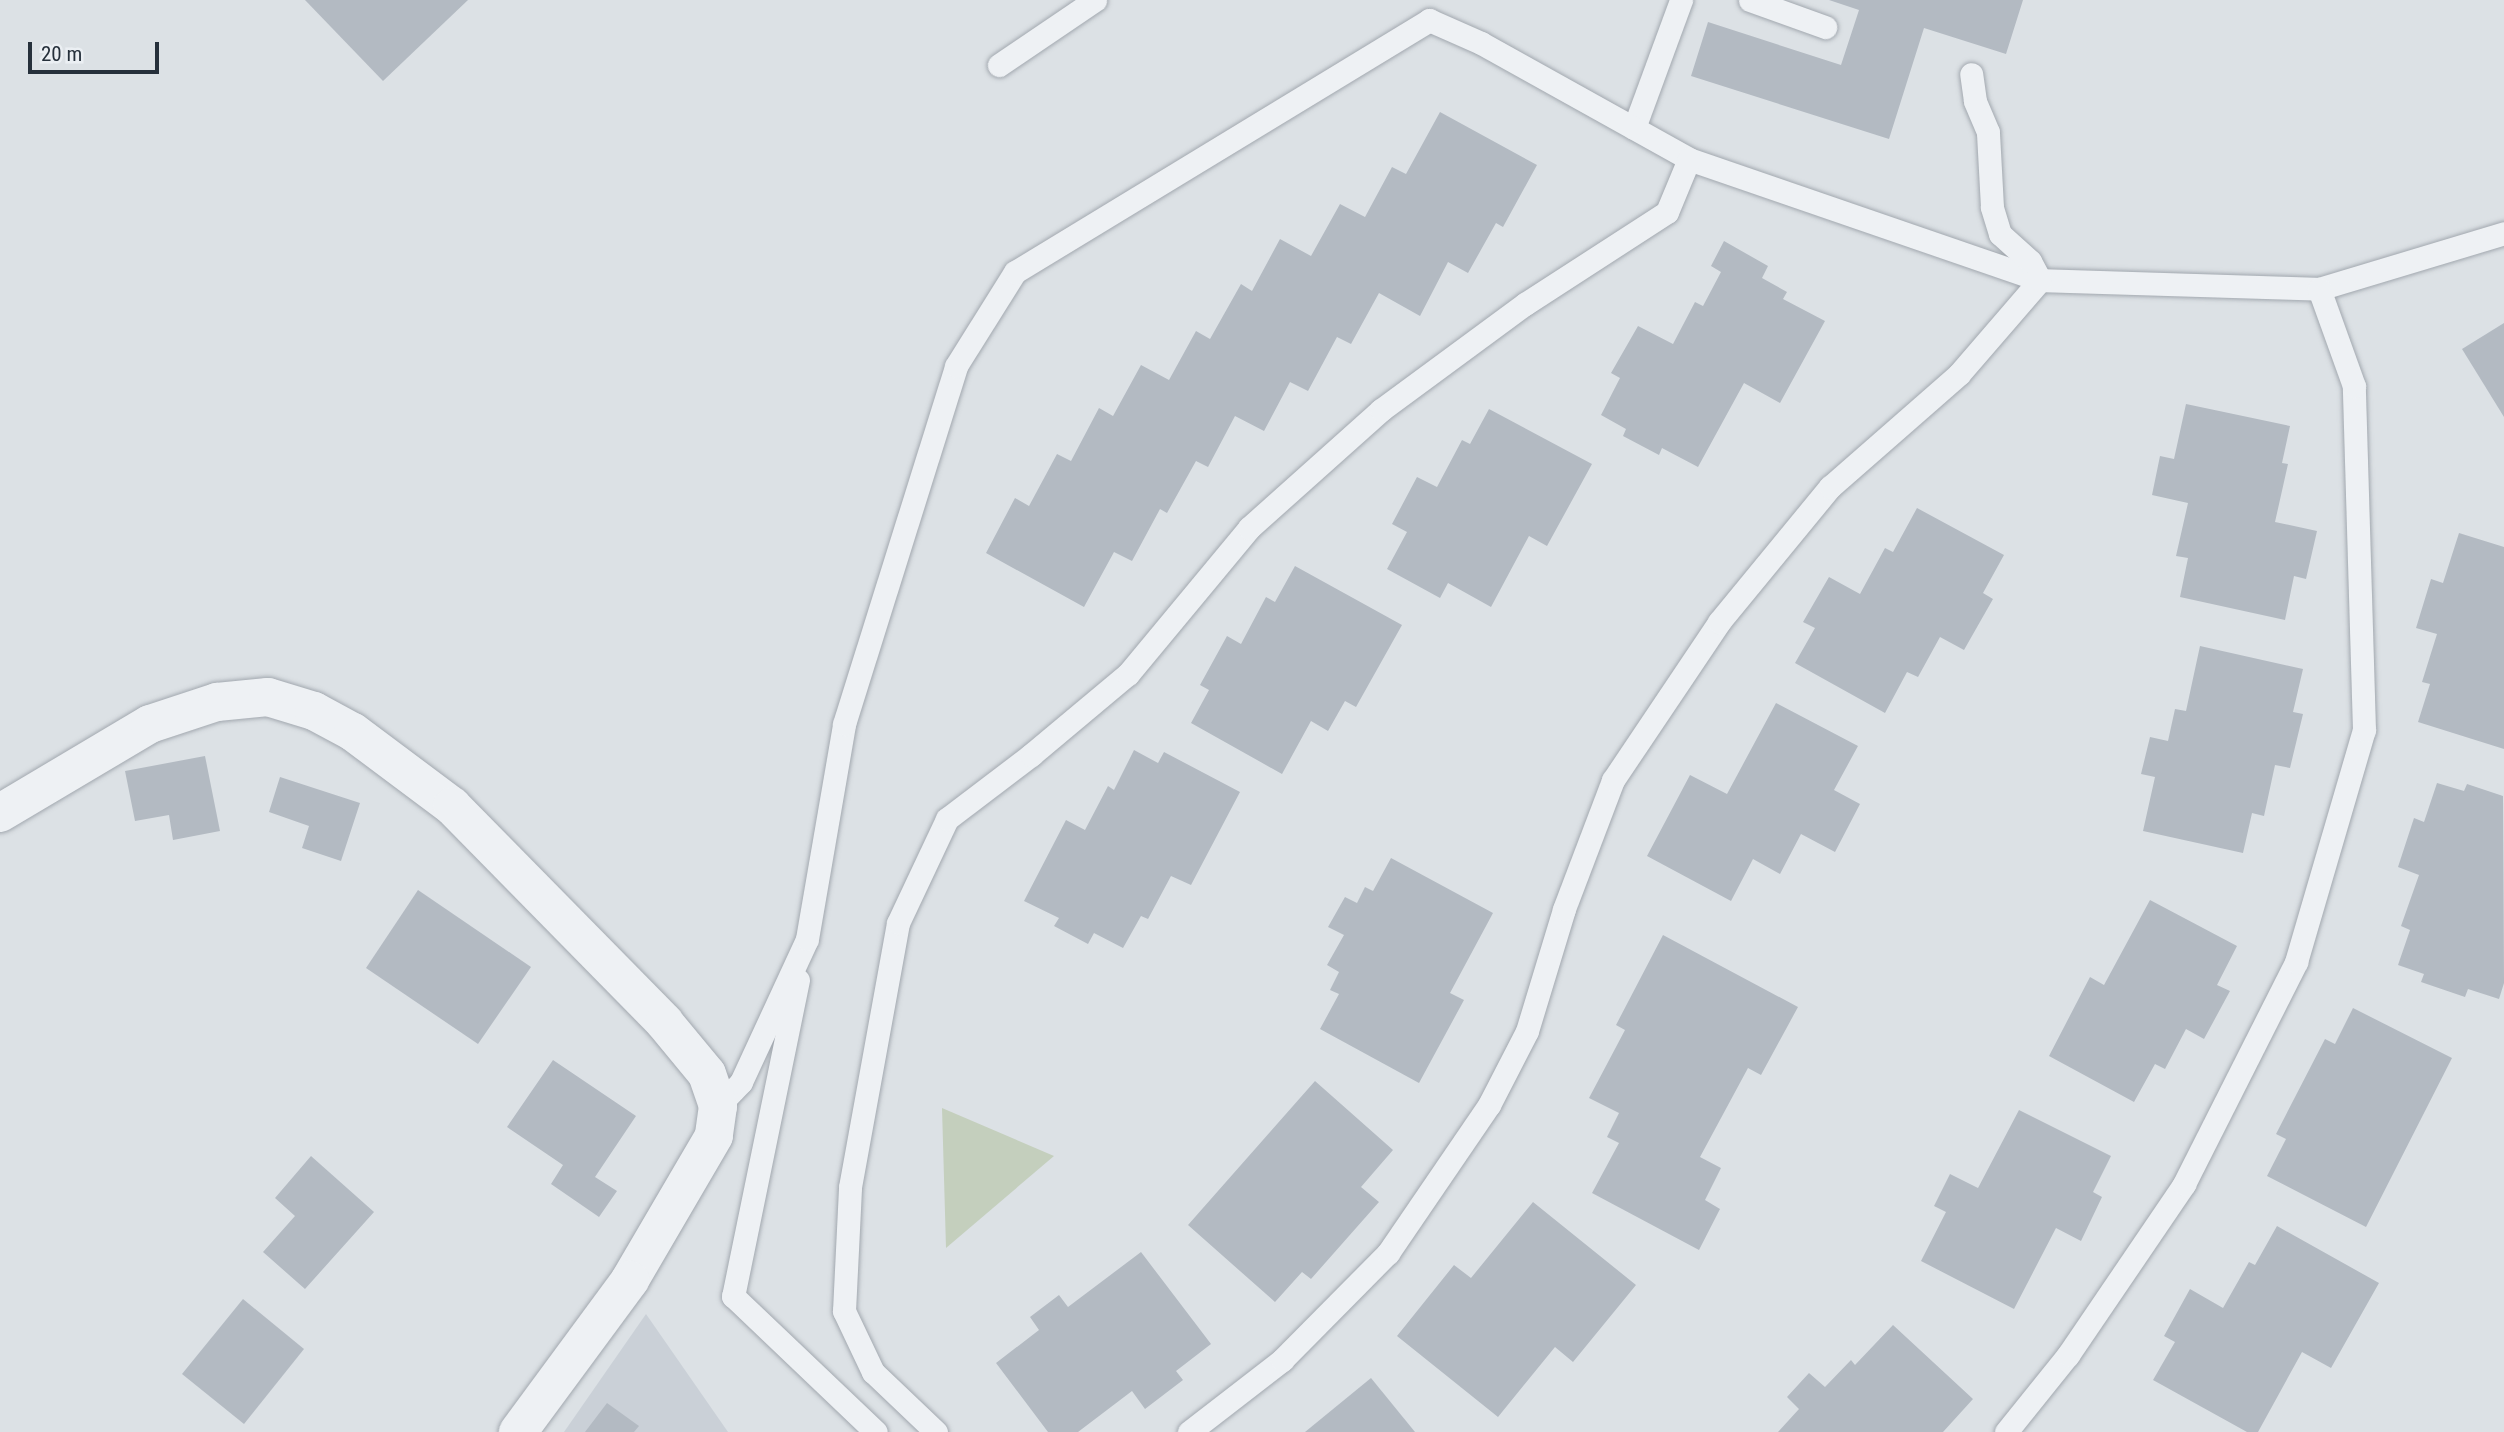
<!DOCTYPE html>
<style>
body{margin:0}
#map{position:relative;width:2504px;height:1432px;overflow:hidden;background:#dce1e5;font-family:"Roboto Condensed",sans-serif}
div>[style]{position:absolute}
.built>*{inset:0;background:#cad0d7}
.green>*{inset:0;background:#c4cfbd}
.building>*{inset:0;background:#b3bac2}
.roads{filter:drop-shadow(0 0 2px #a2a8af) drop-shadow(0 0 2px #a2a8af)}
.lane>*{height:23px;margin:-11.5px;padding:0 11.5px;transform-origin:11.5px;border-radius:11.5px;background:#eef1f4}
.street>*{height:38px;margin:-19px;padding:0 19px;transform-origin:19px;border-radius:19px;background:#eef1f4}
span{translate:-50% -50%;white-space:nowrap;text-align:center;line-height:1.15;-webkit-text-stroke:5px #ebeff3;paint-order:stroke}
.scale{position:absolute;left:28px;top:42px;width:131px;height:32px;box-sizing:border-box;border:4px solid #26303b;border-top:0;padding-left:9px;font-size:21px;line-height:24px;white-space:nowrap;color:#26303b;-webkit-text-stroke:5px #ebeff3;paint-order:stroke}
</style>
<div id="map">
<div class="built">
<div style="clip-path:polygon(646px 1314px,728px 1432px,564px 1432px)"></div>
</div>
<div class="green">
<div style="clip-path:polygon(942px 1108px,1054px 1156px,946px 1248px)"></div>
</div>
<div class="building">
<div style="clip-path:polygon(305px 0,468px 0,383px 81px)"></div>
<div style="clip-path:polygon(1829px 0,2023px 0,2006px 54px,1924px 28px,1889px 139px,1691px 76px,1708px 22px,1841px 65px,1859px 10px)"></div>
<div style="clip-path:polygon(1440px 112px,1537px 165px,1503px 227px,1496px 223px,1468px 273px,1448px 262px,1420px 316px,1379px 293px,1351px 344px,1337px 337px,1308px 391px,1290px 382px,1264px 431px,1235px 416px,1208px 467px,1196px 461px,1167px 513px,1160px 509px,1132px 561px,1114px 552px,1084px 607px,986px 553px,1015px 498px,1029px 506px,1057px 454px,1071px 461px,1099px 408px,1113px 416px,1141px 365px,1169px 380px,1196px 331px,1210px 339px,1241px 284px,1252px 291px,1280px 239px,1311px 256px,1340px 204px,1365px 217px,1392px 167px,1406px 174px)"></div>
<div style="clip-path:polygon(1724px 241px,1768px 266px,1762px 278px,1787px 292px,1783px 299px,1825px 321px,1780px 403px,1744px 383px,1698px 467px,1662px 448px,1659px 455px,1623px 436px,1626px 429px,1601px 415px,1620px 378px,1611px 373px,1638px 326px,1673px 344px,1695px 302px,1703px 306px,1721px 272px,1711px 266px)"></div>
<div style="clip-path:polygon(2504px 323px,2504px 417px,2462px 349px)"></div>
<div style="clip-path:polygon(2186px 404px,2290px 426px,2282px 463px,2288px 464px,2275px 522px,2317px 531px,2306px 579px,2294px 576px,2285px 620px,2180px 597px,2188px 558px,2176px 556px,2188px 503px,2152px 495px,2160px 456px,2174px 459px)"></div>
<div style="clip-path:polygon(1489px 409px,1592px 464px,1547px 546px,1529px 536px,1491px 607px,1448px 583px,1440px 598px,1387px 569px,1407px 532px,1392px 524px,1417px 477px,1437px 487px,1462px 440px,1470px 444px)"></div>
<div style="clip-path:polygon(1917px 508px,2004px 555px,1983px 593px,1993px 599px,1964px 650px,1940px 637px,1918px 677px,1907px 672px,1885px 713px,1795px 663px,1815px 628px,1803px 622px,1829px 577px,1860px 594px,1885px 548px,1893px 552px)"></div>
<div style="clip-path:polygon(2459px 533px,2504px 547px,2504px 749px,2418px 722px,2430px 684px,2422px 682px,2437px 634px,2416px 628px,2431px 579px,2443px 583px)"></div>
<div style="clip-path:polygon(1295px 566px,1402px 625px,1356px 707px,1345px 701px,1328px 731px,1311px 721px,1282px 774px,1191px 723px,1209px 690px,1200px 685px,1227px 636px,1241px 644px,1266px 597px,1275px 602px)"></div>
<div style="clip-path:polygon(2200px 646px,2303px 669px,2293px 712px,2303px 714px,2290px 768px,2275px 765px,2264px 816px,2252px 813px,2243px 853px,2143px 831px,2155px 777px,2141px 774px,2150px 737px,2168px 741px,2175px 709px,2186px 711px)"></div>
<div style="clip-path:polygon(1776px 703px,1858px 746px,1834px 790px,1860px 804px,1835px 852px,1801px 834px,1780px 874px,1753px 859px,1731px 901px,1647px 856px,1690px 775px,1727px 794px)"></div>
<div style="clip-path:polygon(1134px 750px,1158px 763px,1164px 752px,1240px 792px,1191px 885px,1171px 876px,1148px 919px,1141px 916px,1123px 948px,1094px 933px,1088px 944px,1054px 926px,1059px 918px,1024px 901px,1066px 820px,1085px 830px,1108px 786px,1114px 790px)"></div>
<div style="clip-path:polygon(205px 756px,220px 831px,173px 840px,169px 815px,135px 821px,125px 771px)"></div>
<div style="clip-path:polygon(280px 777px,360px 803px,341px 861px,302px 848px,309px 826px,269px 812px)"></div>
<div style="clip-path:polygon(2437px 783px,2464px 791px,2467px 784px,2503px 796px,2504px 983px,2499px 999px,2468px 989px,2465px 997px,2421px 982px,2424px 974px,2398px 965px,2410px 930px,2401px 926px,2419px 875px,2398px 867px,2414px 818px,2424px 822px)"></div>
<div style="clip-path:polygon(1391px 858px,1493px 913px,1450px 993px,1464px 1000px,1419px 1083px,1320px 1029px,1339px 994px,1330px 990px,1339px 972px,1327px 965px,1344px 935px,1328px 927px,1345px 897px,1357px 903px,1365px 887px,1373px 891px)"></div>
<div style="clip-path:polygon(418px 890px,531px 967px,478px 1044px,366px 968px)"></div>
<div style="clip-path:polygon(2150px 900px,2237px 946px,2217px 985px,2230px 991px,2204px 1039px,2186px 1029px,2165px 1069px,2155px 1064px,2134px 1102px,2049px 1056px,2090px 977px,2104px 985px)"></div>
<div style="clip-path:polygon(1663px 935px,1798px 1007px,1761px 1075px,1748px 1068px,1700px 1157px,1721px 1168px,1705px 1200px,1720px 1209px,1699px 1250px,1592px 1193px,1619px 1143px,1607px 1137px,1619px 1113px,1589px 1098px,1625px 1030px,1616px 1025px)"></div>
<div style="clip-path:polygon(2353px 1008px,2452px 1058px,2366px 1227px,2267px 1176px,2286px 1139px,2276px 1134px,2325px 1039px,2335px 1044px)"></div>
<div style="clip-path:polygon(553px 1060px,636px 1116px,595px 1177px,617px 1191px,599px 1217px,551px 1184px,563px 1165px,507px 1127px)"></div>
<div style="clip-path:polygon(1315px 1081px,1393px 1150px,1361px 1187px,1379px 1202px,1311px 1279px,1302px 1272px,1275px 1302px,1188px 1225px)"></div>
<div style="clip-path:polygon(2019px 1110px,2111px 1156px,2093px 1192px,2102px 1197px,2081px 1241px,2056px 1228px,2014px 1309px,1921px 1261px,1946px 1212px,1934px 1206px,1950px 1174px,1978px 1188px)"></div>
<div style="clip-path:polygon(311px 1156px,374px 1212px,305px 1289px,263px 1252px,295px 1216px,275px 1198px)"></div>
<div style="clip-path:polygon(1533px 1202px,1636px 1285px,1573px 1362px,1555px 1347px,1498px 1417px,1397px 1336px,1454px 1265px,1471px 1278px)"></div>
<div style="clip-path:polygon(2277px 1226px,2379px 1283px,2331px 1368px,2302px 1352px,2258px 1432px,2247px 1432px,2153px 1380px,2175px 1342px,2164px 1336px,2190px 1289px,2223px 1308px,2249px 1262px,2255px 1265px)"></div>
<div style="clip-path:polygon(1141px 1252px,1211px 1344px,1176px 1371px,1183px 1380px,1145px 1409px,1132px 1391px,1078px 1432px,1048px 1432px,996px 1363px,1039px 1330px,1030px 1317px,1059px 1295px,1068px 1307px)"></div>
<div style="clip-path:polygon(243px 1299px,304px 1349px,244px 1424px,182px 1374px)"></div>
<div style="clip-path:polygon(1893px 1325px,1973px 1399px,1943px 1432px,1778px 1432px,1799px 1409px,1787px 1397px,1809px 1373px,1825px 1387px,1851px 1360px,1855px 1365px)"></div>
<div style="clip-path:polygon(1371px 1378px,1415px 1432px,1305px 1432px)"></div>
<div style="clip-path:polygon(607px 1403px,639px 1426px,634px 1432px,585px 1432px)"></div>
</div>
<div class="roads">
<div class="lane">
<div style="left:1750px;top:0;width:80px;rotate:19.8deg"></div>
<div style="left:999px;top:65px;width:116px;rotate:-34.1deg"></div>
<div style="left:1634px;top:128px;width:136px;rotate:-69.8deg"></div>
<div style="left:798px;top:980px;width:323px;rotate:101.6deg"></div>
<div style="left:733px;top:1296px;width:197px;rotate:43.6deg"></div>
<div style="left:718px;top:1106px;width:33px;rotate:-46deg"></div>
<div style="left:741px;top:1082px;width:157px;rotate:-65.2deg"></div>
<div style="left:807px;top:939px;width:218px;rotate:-80.2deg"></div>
<div style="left:844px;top:724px;width:375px;rotate:-72.6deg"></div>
<div style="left:956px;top:366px;width:111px;rotate:-57.9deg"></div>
<div style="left:1015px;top:272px;width:485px;rotate:-31.3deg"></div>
<div style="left:1429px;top:20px;width:57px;rotate:23.9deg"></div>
<div style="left:1481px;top:43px;width:238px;rotate:29.1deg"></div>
<div style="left:1689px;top:159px;width:371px;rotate:19deg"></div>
<div style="left:2040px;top:280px;width:279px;rotate:1.8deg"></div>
<div style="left:2319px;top:289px;width:193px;rotate:-16.8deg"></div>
<div style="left:936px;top:1432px;width:87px;rotate:-136.4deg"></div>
<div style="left:873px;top:1372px;width:68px;rotate:-115.4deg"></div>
<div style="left:844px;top:1311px;width:124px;rotate:-87.2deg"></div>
<div style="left:850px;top:1187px;width:268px;rotate:-79.7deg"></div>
<div style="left:898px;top:923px;width:115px;rotate:-64.8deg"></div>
<div style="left:947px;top:819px;width:106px;rotate:-37.3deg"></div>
<div style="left:1031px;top:755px;width:126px;rotate:-39.9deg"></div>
<div style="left:1128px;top:674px;width:190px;rotate:-50.3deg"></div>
<div style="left:1249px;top:528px;width:177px;rotate:-41.8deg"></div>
<div style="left:1381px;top:410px;width:179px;rotate:-36.4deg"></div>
<div style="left:1525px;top:304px;width:169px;rotate:-32.9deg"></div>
<div style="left:1667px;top:212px;width:57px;rotate:-67.5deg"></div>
<div style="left:1189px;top:1432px;width:118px;rotate:-37.7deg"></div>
<div style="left:1282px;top:1360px;width:151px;rotate:-45.3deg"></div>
<div style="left:1388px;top:1253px;width:179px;rotate:-55.7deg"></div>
<div style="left:1489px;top:1105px;width:83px;rotate:-62.8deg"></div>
<div style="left:1527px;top:1031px;width:127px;rotate:-73.1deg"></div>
<div style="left:1564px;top:909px;width:138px;rotate:-69.2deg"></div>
<div style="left:1613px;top:780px;width:190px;rotate:-56.1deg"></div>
<div style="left:1719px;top:622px;width:175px;rotate:-50.6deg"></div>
<div style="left:1830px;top:487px;width:171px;rotate:-41.2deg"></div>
<div style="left:1959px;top:374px;width:124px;rotate:-49.2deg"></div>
<div style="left:2040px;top:280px;width:21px;rotate:-118deg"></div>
<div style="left:2030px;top:261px;width:40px;rotate:-138deg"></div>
<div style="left:2000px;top:234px;width:28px;rotate:-107deg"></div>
<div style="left:1992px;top:207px;width:75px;rotate:-93.1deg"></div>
<div style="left:1988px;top:132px;width:34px;rotate:-113deg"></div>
<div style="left:1975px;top:101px;width:27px;rotate:-98deg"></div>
<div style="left:2006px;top:1432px;width:99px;rotate:-51.2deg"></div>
<div style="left:2068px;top:1355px;width:207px;rotate:-55.8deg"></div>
<div style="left:2184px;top:1184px;width:249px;rotate:-63.2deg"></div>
<div style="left:2296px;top:962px;width:242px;rotate:-73.7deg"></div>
<div style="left:2364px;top:730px;width:344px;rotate:-91.7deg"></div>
<div style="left:2354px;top:386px;width:103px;rotate:-109.8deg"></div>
</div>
<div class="street">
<div style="left:0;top:813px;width:174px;rotate:-30.7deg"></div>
<div style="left:150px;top:724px;width:71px;rotate:-18.2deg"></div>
<div style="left:217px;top:702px;width:51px;rotate:-5.6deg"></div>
<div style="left:268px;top:697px;width:48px;rotate:16.9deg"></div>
<div style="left:314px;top:711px;width:44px;rotate:28.3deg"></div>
<div style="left:353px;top:732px;width:124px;rotate:36.8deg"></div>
<div style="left:452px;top:806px;width:303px;rotate:45.5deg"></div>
<div style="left:664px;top:1022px;width:67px;rotate:50.4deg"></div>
<div style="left:707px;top:1074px;width:34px;rotate:71deg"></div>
<div style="left:718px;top:1106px;width:30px;rotate:98deg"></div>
<div style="left:714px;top:1136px;width:167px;rotate:120.3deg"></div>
<div style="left:630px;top:1280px;width:189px;rotate:126.4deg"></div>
</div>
</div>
<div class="scale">20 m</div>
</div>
